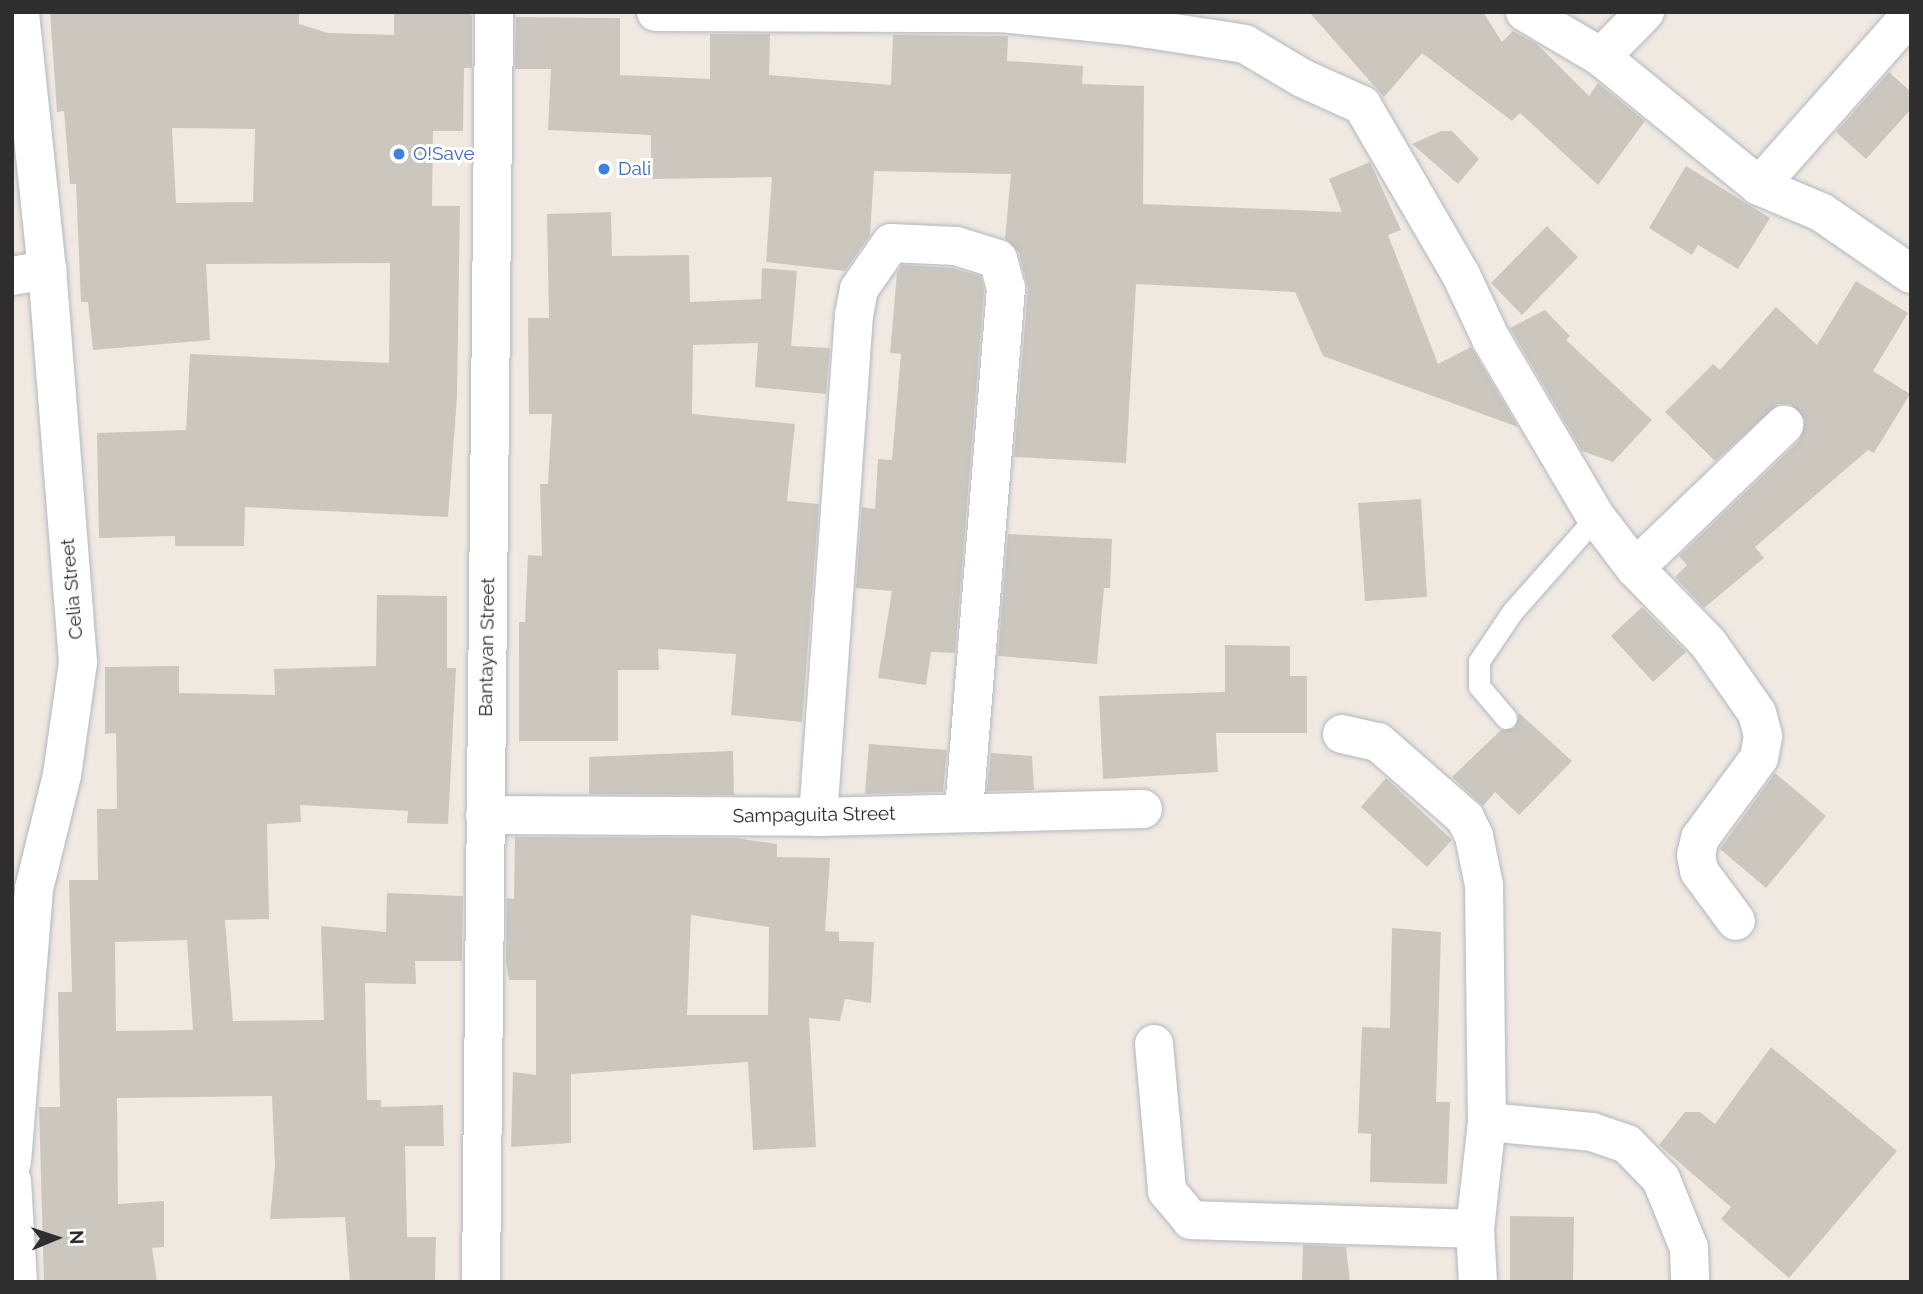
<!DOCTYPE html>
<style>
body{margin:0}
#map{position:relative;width:1923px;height:1294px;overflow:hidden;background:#efe9e1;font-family:Raleway,sans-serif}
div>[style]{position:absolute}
.building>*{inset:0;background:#cbc7bf}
.roads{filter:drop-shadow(0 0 2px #b4b7c1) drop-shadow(0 0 2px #b4b7c1)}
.lane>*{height:21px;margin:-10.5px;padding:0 10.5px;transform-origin:10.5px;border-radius:10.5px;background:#fff}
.street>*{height:38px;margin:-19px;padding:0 19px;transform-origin:19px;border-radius:19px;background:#fff}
.secondary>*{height:38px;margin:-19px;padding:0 19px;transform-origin:19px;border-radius:19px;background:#fff}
.dots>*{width:19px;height:19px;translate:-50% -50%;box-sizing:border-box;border:4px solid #fff;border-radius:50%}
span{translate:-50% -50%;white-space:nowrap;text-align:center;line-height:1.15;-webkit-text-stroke:6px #fff;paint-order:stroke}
.shop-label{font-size:19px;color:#366cbe}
.left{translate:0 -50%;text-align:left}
.street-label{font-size:19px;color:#2e2e2e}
.frame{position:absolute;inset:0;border:14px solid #2e2e2e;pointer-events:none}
.north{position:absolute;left:21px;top:1203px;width:70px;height:70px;-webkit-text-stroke:5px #fff;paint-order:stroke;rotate:88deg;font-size:19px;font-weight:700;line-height:28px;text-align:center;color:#2e2e2e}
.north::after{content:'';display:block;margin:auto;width:24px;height:32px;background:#2e2e2e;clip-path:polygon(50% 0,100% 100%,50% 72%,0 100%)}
</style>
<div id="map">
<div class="building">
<div style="clip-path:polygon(evenodd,50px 12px,299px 12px,299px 24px,328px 33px,394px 35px,394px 12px,466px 12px,472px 16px,472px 68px,464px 68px,463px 131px,433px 131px,432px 206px,460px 206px,457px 397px,448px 517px,245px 507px,244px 546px,175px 546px,175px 536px,99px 538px,97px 433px,186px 430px,190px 354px,389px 363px,390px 263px,206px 264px,210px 340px,93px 350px,88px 302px,81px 302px,76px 184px,70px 184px,64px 111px,57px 112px,50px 12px,172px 128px,255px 129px,253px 202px,176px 203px,172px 128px)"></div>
<div style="clip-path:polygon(1309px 12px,1483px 12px,1502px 42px,1513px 31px,1537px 44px,1589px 96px,1598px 83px,1645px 121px,1598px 185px,1520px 113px,1512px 121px,1422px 53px,1384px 97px)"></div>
<div style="clip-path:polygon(516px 17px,620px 18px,620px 75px,710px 79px,710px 34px,770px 34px,769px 75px,891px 85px,893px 35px,1008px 36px,1007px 61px,1083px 66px,1082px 84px,1144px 86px,1143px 204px,1342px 212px,1329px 179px,1370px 162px,1401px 230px,1388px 235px,1438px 364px,1471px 347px,1518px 427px,1323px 356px,1295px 292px,1136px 284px,1126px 463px,1014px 457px,1028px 289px,1019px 253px,1005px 238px,1011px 174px,874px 171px,870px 235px,845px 271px,766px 262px,772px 177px,651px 179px,651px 135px,548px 130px,551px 69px,515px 69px)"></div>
<div style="clip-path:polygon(1889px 72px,1911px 92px,1911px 109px,1866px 159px,1836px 132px)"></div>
<div style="clip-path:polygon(1441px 131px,1452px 131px,1479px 159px,1458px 184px,1412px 144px)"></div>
<div style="clip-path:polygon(1686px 166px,1770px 218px,1738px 269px,1698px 245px,1692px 255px,1649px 228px)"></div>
<div style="clip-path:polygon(611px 212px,612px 256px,689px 255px,690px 302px,761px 299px,762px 268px,797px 271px,791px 346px,830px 348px,826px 394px,755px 387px,758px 343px,693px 345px,692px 414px,795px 424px,787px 501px,819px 504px,802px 722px,731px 715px,736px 654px,658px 649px,659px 670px,618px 670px,618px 741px,519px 741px,519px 622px,525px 622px,528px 555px,542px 556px,540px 484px,548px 484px,552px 414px,529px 414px,528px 318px,549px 318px,547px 214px)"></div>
<div style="clip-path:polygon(1547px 226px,1578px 257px,1522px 315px,1491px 283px)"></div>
<div style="clip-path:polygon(902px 265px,952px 268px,980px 276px,984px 290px,955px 653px,931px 652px,926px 685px,878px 678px,892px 591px,856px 588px,862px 507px,875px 509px,878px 459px,892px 460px,901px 354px,890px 353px,897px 273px)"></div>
<div style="clip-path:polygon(1856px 281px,1908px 313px,1873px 371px,1910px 394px,1874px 453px,1868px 450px,1755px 547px,1764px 558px,1704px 608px,1675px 577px,1687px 565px,1679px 556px,1799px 441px,1805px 420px,1791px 404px,1778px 404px,1715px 461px,1665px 412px,1713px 364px,1720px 370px,1776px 307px,1817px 345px)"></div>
<div style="clip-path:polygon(1545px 310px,1570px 336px,1566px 340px,1652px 420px,1613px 462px,1582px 451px,1510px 328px)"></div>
<div style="clip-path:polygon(1421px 499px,1427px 597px,1365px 601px,1358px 503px)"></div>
<div style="clip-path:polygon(1008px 534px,1112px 539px,1110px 588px,1104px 588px,1097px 664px,998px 656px)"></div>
<div style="clip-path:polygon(evenodd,377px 595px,447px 596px,447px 668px,456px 668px,448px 824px,407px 823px,408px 811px,300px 805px,301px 822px,267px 824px,269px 919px,225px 920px,233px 1021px,324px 1020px,321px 926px,386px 932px,387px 893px,463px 896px,462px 961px,415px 961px,416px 984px,365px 983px,367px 1100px,381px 1100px,381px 1107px,443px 1105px,444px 1146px,405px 1146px,407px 1237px,436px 1237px,435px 1282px,350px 1282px,345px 1217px,270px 1219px,275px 1165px,272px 1096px,117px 1098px,118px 1204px,164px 1201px,164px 1247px,152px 1248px,157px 1282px,44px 1282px,39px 1107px,60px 1107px,58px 992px,72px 992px,69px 880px,98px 880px,97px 809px,117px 809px,116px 733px,105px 734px,105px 667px,179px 666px,179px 693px,275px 695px,274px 669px,376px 666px,377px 595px,187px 940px,193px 1030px,116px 1031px,115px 942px,187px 940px)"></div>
<div style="clip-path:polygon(1642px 607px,1686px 652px,1653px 682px,1611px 636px)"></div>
<div style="clip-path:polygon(1225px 645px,1290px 646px,1290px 676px,1307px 676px,1307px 733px,1216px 733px,1218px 772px,1103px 779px,1099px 696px,1225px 692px)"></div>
<div style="clip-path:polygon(1519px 713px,1572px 761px,1519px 815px,1495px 792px,1483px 806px,1452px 777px,1501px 730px,1515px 728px)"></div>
<div style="clip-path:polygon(869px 744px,947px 750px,943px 792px,865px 794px)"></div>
<div style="clip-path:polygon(733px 751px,734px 795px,589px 794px,589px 757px)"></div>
<div style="clip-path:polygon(991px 753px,1032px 756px,1034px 790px,987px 791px)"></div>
<div style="clip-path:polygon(1775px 773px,1826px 816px,1766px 888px,1720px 849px)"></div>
<div style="clip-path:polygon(1386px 778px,1452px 840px,1427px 867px,1361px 807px)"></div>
<div style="clip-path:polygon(evenodd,515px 837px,735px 838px,777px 844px,777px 857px,830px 858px,825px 931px,839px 932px,839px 941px,874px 942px,871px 1003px,845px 999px,840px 1021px,809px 1018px,816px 1147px,753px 1150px,748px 1062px,571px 1074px,571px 1143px,511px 1147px,513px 1072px,536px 1075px,536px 980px,509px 980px,506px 962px,507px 898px,514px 899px,515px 837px,691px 915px,769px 927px,768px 1015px,687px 1015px,691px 915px)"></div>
<div style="clip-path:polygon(1392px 928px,1441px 932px,1436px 1102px,1450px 1102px,1447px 1184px,1370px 1182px,1371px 1134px,1358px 1133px,1362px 1027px,1390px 1028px)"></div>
<div style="clip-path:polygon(1771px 1047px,1897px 1151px,1789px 1278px,1721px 1219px,1731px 1207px,1659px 1145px,1685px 1112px,1700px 1112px,1715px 1124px)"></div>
<div style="clip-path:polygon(1510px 1216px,1574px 1217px,1573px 1282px,1510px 1282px)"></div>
<div style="clip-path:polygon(1303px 1245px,1346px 1247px,1350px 1282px,1302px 1282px)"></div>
</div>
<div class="roads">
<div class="lane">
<div style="left:1506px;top:718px;width:42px;rotate:-130.2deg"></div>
<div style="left:1479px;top:686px;width:25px;rotate:-90deg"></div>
<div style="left:1479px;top:661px;width:59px;rotate:-56deg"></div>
<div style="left:1512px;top:612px;width:127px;rotate:-48.5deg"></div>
</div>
<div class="street">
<div style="left:656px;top:12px;width:345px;rotate:0.2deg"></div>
<div style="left:1001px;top:13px;width:129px;rotate:5.8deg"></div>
<div style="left:1129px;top:26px;width:117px;rotate:8.8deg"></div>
<div style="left:1245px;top:44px;width:66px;rotate:30.8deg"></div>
<div style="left:1302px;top:78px;width:66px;rotate:24.2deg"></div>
<div style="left:1362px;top:105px;width:197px;rotate:59.8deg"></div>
<div style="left:1461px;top:275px;width:71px;rotate:64.9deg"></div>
<div style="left:1491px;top:339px;width:207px;rotate:59.5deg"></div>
<div style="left:1596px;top:517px;width:64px;rotate:52.6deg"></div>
<div style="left:1635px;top:568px;width:105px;rotate:45.8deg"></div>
<div style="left:1708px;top:643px;width:85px;rotate:55deg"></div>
<div style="left:1757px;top:713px;width:24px;rotate:75deg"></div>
<div style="left:1763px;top:736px;width:22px;rotate:100deg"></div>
<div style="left:1759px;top:758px;width:99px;rotate:126.4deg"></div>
<div style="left:1700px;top:838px;width:17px;rotate:103deg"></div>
<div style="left:1696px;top:855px;width:16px;rotate:79deg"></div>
<div style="left:1699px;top:871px;width:62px;rotate:53.5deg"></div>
<div style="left:1525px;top:12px;width:88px;rotate:30.6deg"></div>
<div style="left:1601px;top:57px;width:204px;rotate:39.2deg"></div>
<div style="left:1759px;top:186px;width:67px;rotate:22.8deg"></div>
<div style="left:1821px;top:212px;width:109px;rotate:34.6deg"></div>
<div style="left:1601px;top:57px;width:63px;rotate:-45.6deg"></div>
<div style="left:1759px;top:186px;width:230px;rotate:-48.5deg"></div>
<div style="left:12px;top:276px;width:36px;rotate:-10deg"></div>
<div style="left:1635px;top:568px;width:207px;rotate:-43.8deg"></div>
<div style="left:1342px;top:734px;width:37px;rotate:13deg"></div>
<div style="left:1378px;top:742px;width:116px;rotate:41.1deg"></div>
<div style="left:1465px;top:818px;width:20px;rotate:63deg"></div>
<div style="left:1474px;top:836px;width:50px;rotate:78.5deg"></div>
<div style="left:1484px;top:885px;width:237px;rotate:89.3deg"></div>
<div style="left:1487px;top:1122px;width:108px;rotate:96.4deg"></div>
<div style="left:1475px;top:1229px;width:53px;rotate:86.8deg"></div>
<div style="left:485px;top:815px;width:333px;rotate:0.3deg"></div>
<div style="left:818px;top:817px;width:325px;rotate:-1.4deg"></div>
<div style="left:818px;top:817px;width:503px;rotate:-85.9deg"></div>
<div style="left:854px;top:315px;width:26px;rotate:-79deg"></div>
<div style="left:859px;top:289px;width:56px;rotate:-55.2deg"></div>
<div style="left:891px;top:243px;width:65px;rotate:2.6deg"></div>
<div style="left:956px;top:246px;width:44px;rotate:17.2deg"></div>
<div style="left:998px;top:259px;width:30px;rotate:75deg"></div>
<div style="left:1006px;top:288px;width:524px;rotate:94.6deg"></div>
<div style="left:1154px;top:1044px;width:148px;rotate:84.9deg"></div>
<div style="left:1167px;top:1191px;width:38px;rotate:50deg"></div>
<div style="left:1191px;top:1220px;width:284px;rotate:1.8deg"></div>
<div style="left:1487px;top:1122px;width:105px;rotate:5.4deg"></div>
<div style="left:1592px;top:1132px;width:37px;rotate:19deg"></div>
<div style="left:1627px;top:1144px;width:49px;rotate:45.8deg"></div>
<div style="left:1661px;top:1179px;width:74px;rotate:67.9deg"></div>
<div style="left:1689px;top:1248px;width:34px;rotate:88deg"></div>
<div style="left:12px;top:1162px;width:274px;rotate:-85.4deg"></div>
<div style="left:34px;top:889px;width:117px;rotate:-76.2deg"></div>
<div style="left:62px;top:775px;width:114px;rotate:-81.9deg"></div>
<div style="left:78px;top:662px;width:393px;rotate:-94.5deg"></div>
<div style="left:47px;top:270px;width:259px;rotate:-96deg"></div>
<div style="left:12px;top:1181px;width:101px;rotate:86.6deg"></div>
</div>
<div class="secondary">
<div style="left:481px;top:1282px;width:1270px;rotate:-89.41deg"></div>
</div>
</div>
<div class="dots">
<div style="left:399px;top:154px;background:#3f7fe0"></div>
<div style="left:604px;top:169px;background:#3f7fe0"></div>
</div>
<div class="shop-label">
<span class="left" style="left:413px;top:154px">O!Save</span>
<span class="left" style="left:618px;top:169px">Dali</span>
</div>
<div class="street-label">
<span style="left:72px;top:589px;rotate:-95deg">Celia Street</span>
<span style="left:487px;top:647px;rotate:-89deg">Bantayan Street</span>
<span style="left:814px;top:815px;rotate:-1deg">Sampaguita Street</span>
</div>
<div class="frame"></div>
<div class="north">N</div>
</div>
